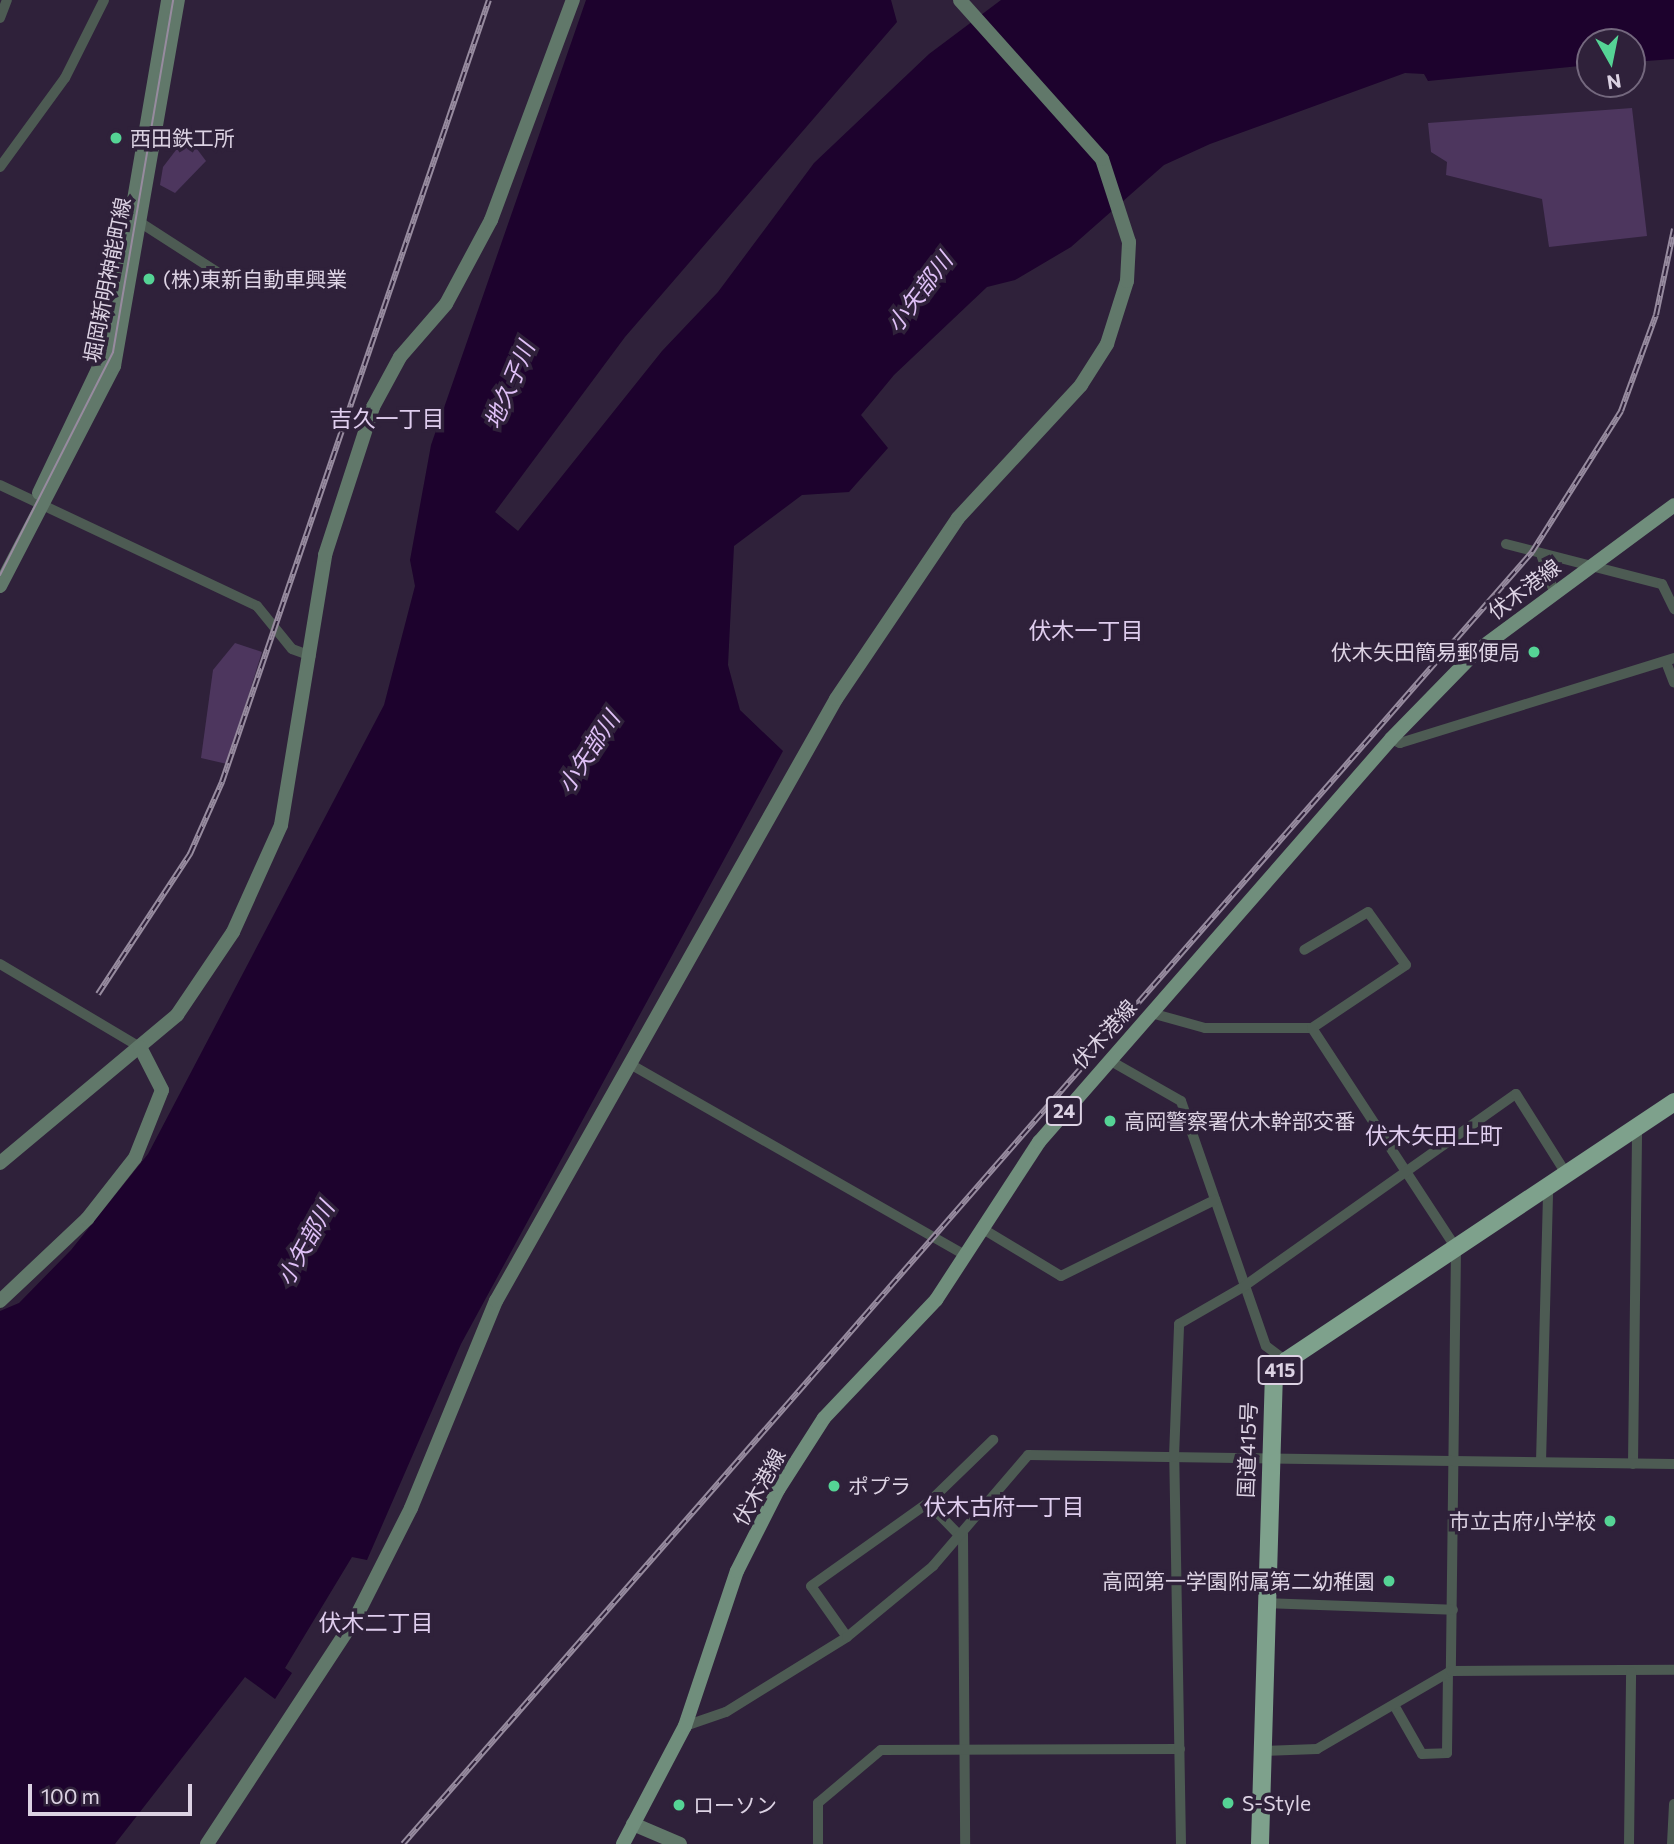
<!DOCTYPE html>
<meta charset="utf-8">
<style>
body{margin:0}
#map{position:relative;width:1674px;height:1844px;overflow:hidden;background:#2f213a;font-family:Commissioner,"Noto Sans JP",sans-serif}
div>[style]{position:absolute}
.green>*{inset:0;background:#4d365e}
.water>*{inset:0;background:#1d022d}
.street>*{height:10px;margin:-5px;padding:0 5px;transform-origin:5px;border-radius:5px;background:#4d5b53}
.secondary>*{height:14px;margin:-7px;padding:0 7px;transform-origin:7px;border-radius:7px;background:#61786a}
.primary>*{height:14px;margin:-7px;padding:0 7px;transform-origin:7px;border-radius:7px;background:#708e7c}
.highway>*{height:18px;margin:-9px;padding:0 9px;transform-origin:9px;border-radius:9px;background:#7ea18c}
.tram>*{height:2px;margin:-1px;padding:0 1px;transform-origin:1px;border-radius:1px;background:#978b9f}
.rail>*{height:6px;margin-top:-3px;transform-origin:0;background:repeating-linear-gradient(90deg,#2f213a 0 10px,#978b9f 0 20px);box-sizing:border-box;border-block:2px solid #978b9f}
.dots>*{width:19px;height:19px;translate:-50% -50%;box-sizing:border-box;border:4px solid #2f213a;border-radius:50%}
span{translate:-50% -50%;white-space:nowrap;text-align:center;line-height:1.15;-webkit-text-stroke:7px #2f213a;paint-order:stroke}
.shield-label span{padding:2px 5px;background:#2f213a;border:2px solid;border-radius:5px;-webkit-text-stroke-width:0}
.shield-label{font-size:19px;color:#dcd2e3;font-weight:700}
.poi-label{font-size:21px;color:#dcd2e3}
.left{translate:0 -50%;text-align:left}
.right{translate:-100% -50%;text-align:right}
.street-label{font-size:21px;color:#dcd2e3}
.water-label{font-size:23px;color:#dfc0f7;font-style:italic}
.neighbourhood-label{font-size:23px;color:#dfcdee}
.north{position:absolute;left:1576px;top:28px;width:70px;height:70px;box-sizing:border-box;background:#2f213a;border:2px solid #74687e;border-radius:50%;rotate:171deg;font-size:19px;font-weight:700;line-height:28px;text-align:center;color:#dcd2e3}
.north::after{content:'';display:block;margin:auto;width:24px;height:32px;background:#55d395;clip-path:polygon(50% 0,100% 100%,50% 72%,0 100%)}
.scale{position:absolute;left:28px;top:1784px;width:164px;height:32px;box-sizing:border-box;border:4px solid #dcd2e3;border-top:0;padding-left:9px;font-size:21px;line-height:24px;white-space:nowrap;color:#dcd2e3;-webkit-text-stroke:5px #2f213a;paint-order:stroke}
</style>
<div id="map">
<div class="green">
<div style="clip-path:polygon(1632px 108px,1647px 236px,1549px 247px,1542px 199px,1446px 175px,1447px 162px,1431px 152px,1428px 123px)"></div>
<div style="clip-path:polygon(194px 145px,206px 161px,175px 193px,160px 185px,163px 167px,176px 150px)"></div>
<div style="clip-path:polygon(235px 643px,262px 652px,227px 764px,201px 758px,213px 670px)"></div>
</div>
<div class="water">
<div style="clip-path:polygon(586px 0,891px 0,897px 22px,625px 337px,495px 512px,518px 531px,662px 351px,718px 292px,814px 163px,929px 54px,1001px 0,1674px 0,1674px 59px,1632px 62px,1632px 42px,1590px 42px,1590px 65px,1428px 81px,1424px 74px,1405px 73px,1210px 144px,1164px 165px,1071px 247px,1015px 280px,987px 287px,894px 375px,861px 415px,888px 448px,849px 492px,802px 495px,734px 546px,728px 665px,740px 710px,783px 751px,461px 1344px,367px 1560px,352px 1557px,285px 1668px,292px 1673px,275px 1699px,245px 1677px,115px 1844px,0 1844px,0 1311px,19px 1303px,71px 1250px,148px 1154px,384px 705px,415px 586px,410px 560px,431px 445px)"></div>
</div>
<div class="street">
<div style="left:0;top:18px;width:19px;rotate:-69deg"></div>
<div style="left:0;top:167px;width:110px;rotate:-53.9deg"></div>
<div style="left:65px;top:78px;width:87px;rotate:-63.4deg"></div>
<div style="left:141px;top:223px;width:103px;rotate:32.8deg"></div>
<div style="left:0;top:485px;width:284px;rotate:25.2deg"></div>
<div style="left:257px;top:606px;width:55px;rotate:50.9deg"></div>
<div style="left:292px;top:649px;width:20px;rotate:20deg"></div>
<div style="left:1506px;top:544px;width:161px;rotate:14.4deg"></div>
<div style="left:1662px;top:584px;width:28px;rotate:64deg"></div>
<div style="left:1541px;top:554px;width:39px;rotate:71deg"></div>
<div style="left:1666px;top:662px;width:22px;rotate:69deg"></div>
<div style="left:1391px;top:739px;width:10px;rotate:24deg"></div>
<div style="left:1400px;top:743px;width:287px;rotate:-17.2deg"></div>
<div style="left:0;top:964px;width:163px;rotate:30.7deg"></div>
<div style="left:1151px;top:1013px;width:56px;rotate:15.5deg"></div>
<div style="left:1205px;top:1028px;width:107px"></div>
<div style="left:1312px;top:1028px;width:113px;rotate:-33.8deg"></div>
<div style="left:1406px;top:965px;width:65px;rotate:-125.6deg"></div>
<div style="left:1368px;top:912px;width:74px;rotate:149.3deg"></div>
<div style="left:1312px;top:1028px;width:263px;rotate:56.8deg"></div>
<div style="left:1456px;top:1248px;width:423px;rotate:90.7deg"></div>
<div style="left:1109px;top:1060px;width:83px;rotate:29.7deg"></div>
<div style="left:1181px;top:1101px;width:259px;rotate:70.9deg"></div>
<div style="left:1266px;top:1346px;width:25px;rotate:37deg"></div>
<div style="left:630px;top:1064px;width:386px;rotate:29.7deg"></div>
<div style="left:983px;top:1229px;width:91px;rotate:31.1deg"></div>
<div style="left:1061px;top:1276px;width:172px;rotate:-26.3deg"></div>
<div style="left:1541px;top:1462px;width:274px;rotate:-88.5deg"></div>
<div style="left:1633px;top:1464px;width:333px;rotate:-89.3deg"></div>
<div style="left:928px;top:1503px;width:47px;rotate:45.9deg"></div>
<div style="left:963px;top:1534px;width:310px;rotate:89.6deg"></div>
<div style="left:1266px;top:1603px;width:187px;rotate:2.1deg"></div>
<div style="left:847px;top:1637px;width:62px;rotate:-125.2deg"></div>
<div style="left:811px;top:1586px;width:143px;rotate:-35.4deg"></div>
<div style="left:928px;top:1503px;width:91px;rotate:-44.1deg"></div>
<div style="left:1394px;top:1705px;width:56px;rotate:60.3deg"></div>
<div style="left:1422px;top:1754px;width:25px;rotate:-2deg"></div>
<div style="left:1447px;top:1753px;width:80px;rotate:-89.3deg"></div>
<div style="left:685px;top:1726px;width:43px;rotate:-18.9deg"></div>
<div style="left:726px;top:1712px;width:142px;rotate:-31.8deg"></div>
<div style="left:847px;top:1637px;width:112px;rotate:-39.5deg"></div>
<div style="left:933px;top:1566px;width:146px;rotate:-49.4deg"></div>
<div style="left:1028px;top:1455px;width:646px;rotate:0.8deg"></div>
<div style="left:1263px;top:1751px;width:54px;rotate:-2.1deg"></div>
<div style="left:1317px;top:1749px;width:155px;rotate:-30.2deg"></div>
<div style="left:1451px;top:1671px;width:223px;rotate:-0.3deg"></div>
<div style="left:818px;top:1844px;width:41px;rotate:-90deg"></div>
<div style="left:818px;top:1803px;width:82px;rotate:-40.1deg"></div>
<div style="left:881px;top:1750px;width:299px;rotate:-0.2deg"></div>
<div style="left:1181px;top:1844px;width:387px;rotate:-91deg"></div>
<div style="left:1174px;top:1457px;width:133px;rotate:-87.8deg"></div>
<div style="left:1179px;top:1324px;width:74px;rotate:-30deg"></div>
<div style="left:1243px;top:1287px;width:334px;rotate:-35.3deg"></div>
<div style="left:1516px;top:1094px;width:96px;rotate:57.8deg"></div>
<div style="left:1629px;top:1844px;width:172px;rotate:-89.3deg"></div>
<div style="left:1672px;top:1844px;width:40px;rotate:-87.1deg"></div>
</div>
<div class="secondary">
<div style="left:39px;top:493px;width:163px;rotate:-64.5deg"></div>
<div style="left:109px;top:346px;width:351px;rotate:-80.3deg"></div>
<div style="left:0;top:586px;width:248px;rotate:-62.6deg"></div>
<div style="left:114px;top:366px;width:372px;rotate:-80.1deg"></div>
<div style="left:0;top:1163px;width:231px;rotate:-39.9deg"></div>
<div style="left:177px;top:1015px;width:100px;rotate:-56deg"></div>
<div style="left:233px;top:932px;width:117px;rotate:-65.8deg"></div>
<div style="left:281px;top:825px;width:274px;rotate:-80.7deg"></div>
<div style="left:325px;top:555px;width:156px;rotate:-72deg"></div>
<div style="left:373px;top:407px;width:57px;rotate:-61.6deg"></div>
<div style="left:400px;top:357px;width:70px;rotate:-49deg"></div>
<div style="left:446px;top:304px;width:95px;rotate:-61.8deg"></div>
<div style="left:491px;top:220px;width:235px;rotate:-69.6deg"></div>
<div style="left:0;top:1301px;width:120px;rotate:-43.3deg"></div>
<div style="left:87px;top:1219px;width:78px;rotate:-51.8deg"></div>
<div style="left:135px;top:1158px;width:73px;rotate:-68.3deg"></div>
<div style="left:162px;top:1090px;width:48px;rotate:-117.1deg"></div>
<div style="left:633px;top:1824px;width:51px;rotate:23.1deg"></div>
<div style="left:207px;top:1844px;width:269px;rotate:-56.7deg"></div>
<div style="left:355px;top:1619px;width:124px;rotate:-63.2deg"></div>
<div style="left:411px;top:1508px;width:224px;rotate:-67.7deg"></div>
<div style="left:496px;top:1301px;width:691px;rotate:-60.54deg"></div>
<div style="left:836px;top:699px;width:218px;rotate:-56deg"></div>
<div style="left:958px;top:518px;width:181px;rotate:-47.2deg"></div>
<div style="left:1081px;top:385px;width:49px;rotate:-57.6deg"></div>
<div style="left:1107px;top:344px;width:66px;rotate:-72.4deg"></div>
<div style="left:1127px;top:281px;width:39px;rotate:-87deg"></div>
<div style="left:1129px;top:242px;width:87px;rotate:-108deg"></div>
<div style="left:1102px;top:159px;width:213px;rotate:-131.8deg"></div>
</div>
<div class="primary">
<div style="left:623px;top:1844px;width:133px;rotate:-62.3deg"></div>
<div style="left:685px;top:1726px;width:163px;rotate:-71.5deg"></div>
<div style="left:737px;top:1571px;width:91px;rotate:-63.2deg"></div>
<div style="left:778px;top:1490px;width:85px;rotate:-57.4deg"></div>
<div style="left:824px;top:1418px;width:163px;rotate:-46.5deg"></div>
<div style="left:936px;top:1300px;width:189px;rotate:-56.9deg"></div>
<div style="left:1039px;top:1142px;width:535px;rotate:-48.86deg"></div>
<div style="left:1391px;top:739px;width:123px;rotate:-45.7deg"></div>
<div style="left:1477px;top:651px;width:245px;rotate:-36.5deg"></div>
</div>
<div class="highway">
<div style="left:1260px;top:1844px;width:465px;rotate:-88.3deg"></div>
<div style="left:1274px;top:1379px;width:22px;rotate:-56deg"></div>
<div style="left:1286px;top:1361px;width:467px;rotate:-33.7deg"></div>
</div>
<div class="tram">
<div style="left:0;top:575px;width:250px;rotate:-63.1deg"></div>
<div style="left:113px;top:352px;width:357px;rotate:-80.3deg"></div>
</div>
<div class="rail">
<div style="left:98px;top:994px;width:168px;rotate:-56.7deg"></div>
<div style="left:190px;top:854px;width:79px;rotate:-66deg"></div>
<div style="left:222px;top:782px;width:826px;rotate:-71.15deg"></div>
<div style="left:403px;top:1844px;width:1716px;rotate:-48.85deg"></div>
<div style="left:1532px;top:552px;width:167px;rotate:-57.7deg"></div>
<div style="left:1621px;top:411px;width:102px;rotate:-70deg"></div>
<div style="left:1656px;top:315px;width:88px;rotate:-78.2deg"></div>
</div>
<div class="dots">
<div style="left:116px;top:138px;background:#55d395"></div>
<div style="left:149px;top:279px;background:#55d395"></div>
<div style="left:1534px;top:652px;background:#55d395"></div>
<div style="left:1110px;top:1121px;background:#55d395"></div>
<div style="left:834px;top:1486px;background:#55d395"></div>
<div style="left:1610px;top:1521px;background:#55d395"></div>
<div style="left:1389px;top:1581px;background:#55d395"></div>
<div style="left:1228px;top:1803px;background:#55d395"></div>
<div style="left:679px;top:1805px;background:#55d395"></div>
</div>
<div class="shield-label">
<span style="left:1064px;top:1111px">24</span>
<span style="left:1280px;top:1370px">415</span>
</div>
<div class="poi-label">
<span class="left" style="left:130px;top:138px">西田鉄工所</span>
<span class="left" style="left:163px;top:279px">(株)東新自動車興業</span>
<span class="right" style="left:1520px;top:652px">伏木矢田簡易郵便局</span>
<span class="left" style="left:1124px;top:1121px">高岡警察署伏木幹部交番</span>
<span class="left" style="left:848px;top:1486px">ポプラ</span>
<span class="right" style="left:1596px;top:1521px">市立古府小学校</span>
<span class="right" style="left:1375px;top:1581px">高岡第一学園附属第二幼稚園</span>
<span class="left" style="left:1242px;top:1803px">S-Style</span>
<span class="left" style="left:693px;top:1805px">ローソン</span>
</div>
<div class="street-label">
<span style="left:107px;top:280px;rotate:-79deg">堀岡新明神能町線</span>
<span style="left:1524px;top:589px;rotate:-37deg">伏木港線</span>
<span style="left:1104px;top:1034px;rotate:-48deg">伏木港線</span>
<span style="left:1247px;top:1450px;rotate:-88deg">国道415号</span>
<span style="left:759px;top:1487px;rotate:-61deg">伏木港線</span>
</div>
<div class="water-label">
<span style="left:919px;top:292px;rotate:-53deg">小矢部川</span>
<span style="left:509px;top:385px;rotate:-67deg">地久子川</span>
<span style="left:588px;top:752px;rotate:-57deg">小矢部川</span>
<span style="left:305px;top:1243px;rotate:-61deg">小矢部川</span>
</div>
<div class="neighbourhood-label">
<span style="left:387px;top:418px">吉久一丁目</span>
<span style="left:1086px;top:630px">伏木一丁目</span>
<span style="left:1434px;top:1135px">伏木矢田上町</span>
<span style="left:1004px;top:1506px">伏木古府一丁目</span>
<span style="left:376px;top:1622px">伏木二丁目</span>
</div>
<div class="north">N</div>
<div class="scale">100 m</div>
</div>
